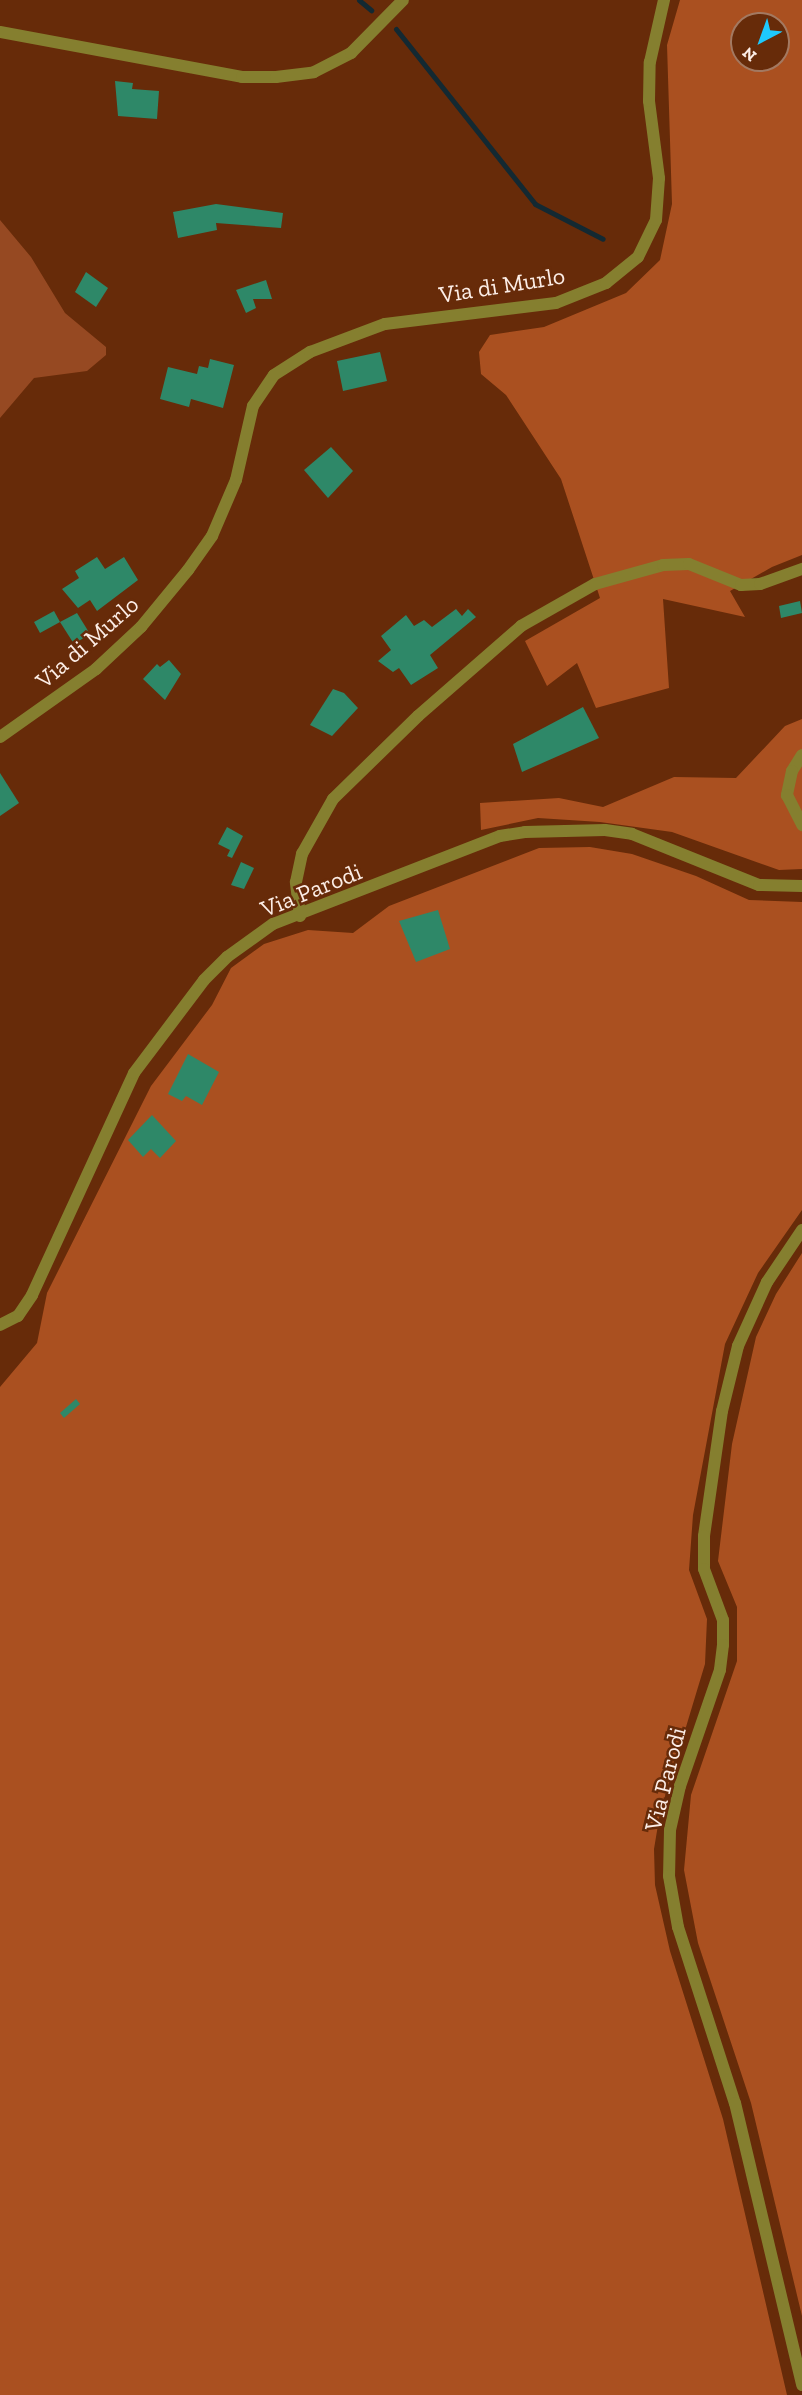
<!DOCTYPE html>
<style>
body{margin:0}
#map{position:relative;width:802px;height:2395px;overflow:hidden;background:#672b09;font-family:"Zilla Slab",serif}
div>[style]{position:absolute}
.green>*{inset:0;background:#964922}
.forest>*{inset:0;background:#aa5020}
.stream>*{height:5px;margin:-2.5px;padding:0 2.5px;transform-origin:2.5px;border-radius:2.5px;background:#132932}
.building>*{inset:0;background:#2e8868}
.minor>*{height:12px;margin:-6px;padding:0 6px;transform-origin:6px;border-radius:6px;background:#857f2f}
.tertiary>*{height:12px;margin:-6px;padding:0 6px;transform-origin:6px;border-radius:6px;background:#857f2f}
span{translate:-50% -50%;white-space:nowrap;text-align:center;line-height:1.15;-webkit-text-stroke:5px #672b09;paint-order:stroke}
.street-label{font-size:24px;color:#fcede6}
.north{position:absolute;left:730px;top:12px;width:60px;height:60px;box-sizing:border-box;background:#672b09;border:2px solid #a37961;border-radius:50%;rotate:221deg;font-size:16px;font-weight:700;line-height:24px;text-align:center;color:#fcede6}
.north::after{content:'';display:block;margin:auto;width:21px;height:27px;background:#1ec9fd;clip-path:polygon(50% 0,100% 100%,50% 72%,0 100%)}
</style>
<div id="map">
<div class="green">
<div style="clip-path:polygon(0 220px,31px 257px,65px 313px,106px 347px,106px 355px,87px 371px,34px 378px,0 418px)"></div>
</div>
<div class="forest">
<div style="clip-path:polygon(evenodd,680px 0,802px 0,802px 555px,772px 567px,730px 591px,745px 617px,663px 599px,669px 688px,596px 708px,577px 663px,547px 686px,525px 641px,600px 598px,561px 479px,506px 395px,481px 374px,479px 352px,490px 335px,544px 327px,626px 293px,660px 260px,672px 204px,667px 45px,680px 0,742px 24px,778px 24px,778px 60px,742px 60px,742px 24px)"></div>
<div style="clip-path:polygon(802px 719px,802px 869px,779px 870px,672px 832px,600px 822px,538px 818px,481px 830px,480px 803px,559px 798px,603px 807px,674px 777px,736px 778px,785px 726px)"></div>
<div style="clip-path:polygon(590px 847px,632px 854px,696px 876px,749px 900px,802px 902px,802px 1210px,758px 1273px,725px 1344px,693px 1515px,689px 1570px,707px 1619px,705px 1664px,660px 1813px,654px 1849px,655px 1885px,670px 1951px,723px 2119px,787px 2395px,0 2395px,0 1387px,37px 1343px,47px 1293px,151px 1086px,212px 1005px,231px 968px,264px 944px,308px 930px,353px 933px,389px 906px,539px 848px)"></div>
<div style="clip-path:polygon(802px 1253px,802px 2316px,751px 2103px,698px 1943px,684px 1870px,691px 1795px,737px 1661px,737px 1607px,718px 1561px,732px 1444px,756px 1337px,776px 1294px)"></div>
</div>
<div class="stream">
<div style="left:359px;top:0;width:16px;rotate:40deg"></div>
<div style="left:396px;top:29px;width:223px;rotate:51.5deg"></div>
<div style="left:535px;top:204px;width:76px;rotate:27.2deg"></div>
</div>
<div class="building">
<div style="clip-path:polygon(115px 81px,133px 83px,132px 89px,159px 91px,157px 119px,118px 116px)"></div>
<div style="clip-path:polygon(216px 204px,283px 213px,281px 228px,216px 223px,217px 230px,178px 238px,173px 212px)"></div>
<div style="clip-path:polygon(86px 272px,108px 288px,96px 307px,75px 292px)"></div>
<div style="clip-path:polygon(266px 280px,272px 299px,253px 299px,256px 308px,246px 313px,236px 290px)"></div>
<div style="clip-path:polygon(380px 352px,387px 381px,343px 391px,337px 361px)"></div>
<div style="clip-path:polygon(210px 359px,234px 365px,223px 408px,191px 399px,189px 407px,160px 399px,168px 367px,197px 374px,199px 366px,208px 368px)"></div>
<div style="clip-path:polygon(331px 447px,353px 471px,328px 498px,304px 470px)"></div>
<div style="clip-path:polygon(97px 557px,105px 569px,124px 557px,138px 580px,97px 611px,90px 600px,78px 608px,62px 589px,79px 578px,75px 571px)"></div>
<div style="clip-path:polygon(800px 601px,802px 613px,781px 618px,779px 606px)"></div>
<div style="clip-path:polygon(456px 609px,462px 616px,468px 609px,476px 617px,430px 655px,438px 668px,411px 685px,399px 668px,393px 672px,378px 661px,391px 650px,381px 636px,406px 615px,414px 626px,424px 620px,432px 627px)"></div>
<div style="clip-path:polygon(54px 611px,60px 622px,40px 633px,34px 622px)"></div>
<div style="clip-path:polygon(77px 613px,90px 634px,74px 644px,60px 622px)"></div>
<div style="clip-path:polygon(169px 660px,181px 674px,165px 700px,143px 679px,157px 664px,160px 667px)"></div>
<div style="clip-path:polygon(333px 689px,344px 693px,358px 708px,332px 736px,310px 725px)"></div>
<div style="clip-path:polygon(583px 707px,599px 738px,522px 772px,513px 744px)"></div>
<div style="clip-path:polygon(0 773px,19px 803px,0 816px)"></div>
<div style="clip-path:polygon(227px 827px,243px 836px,232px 858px,227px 856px,230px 850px,218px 844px)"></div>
<div style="clip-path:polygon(241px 862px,254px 868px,244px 889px,231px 885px)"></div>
<div style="clip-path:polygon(438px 910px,450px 949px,416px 962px,399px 921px)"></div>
<div style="clip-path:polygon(188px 1054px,219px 1072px,202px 1105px,186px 1096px,182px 1101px,168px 1094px)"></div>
<div style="clip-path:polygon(152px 1115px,176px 1141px,160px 1158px,151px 1149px,143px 1157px,128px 1140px)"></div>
<div style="clip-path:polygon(76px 1399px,80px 1404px,64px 1418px,60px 1413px)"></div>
</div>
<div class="minor">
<div style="left:802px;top:755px;width:19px;rotate:122deg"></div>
<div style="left:792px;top:771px;width:25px;rotate:102deg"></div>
<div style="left:787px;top:795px;width:34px;rotate:63deg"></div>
<div style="left:300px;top:916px;width:34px;rotate:-97deg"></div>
<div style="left:296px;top:882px;width:29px;rotate:-78deg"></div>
<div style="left:302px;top:854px;width:63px;rotate:-60.6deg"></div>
<div style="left:333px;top:799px;width:119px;rotate:-44.3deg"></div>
<div style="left:418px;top:716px;width:137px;rotate:-41.1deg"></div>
<div style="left:521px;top:626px;width:85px;rotate:-29.6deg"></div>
<div style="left:595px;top:584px;width:71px;rotate:-15.6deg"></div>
<div style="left:663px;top:565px;width:26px;rotate:-2deg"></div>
<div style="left:689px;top:564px;width:56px;rotate:22deg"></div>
<div style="left:741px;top:585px;width:19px;rotate:-3deg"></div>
<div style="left:760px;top:584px;width:45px;rotate:-19.7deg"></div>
</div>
<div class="tertiary">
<div style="left:0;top:32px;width:246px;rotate:10.5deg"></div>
<div style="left:242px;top:77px;width:34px"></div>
<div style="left:276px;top:77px;width:38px;rotate:-7deg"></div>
<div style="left:314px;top:72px;width:42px;rotate:-27.2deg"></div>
<div style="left:351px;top:53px;width:74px;rotate:-45.5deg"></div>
<div style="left:0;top:737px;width:118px;rotate:-35.3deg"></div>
<div style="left:96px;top:669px;width:62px;rotate:-43deg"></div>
<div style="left:141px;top:627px;width:74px;rotate:-50.5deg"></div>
<div style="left:188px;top:570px;width:42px;rotate:-54.8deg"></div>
<div style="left:212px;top:536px;width:61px;rotate:-66.8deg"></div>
<div style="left:236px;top:480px;width:76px;rotate:-77.1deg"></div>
<div style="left:253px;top:406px;width:37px;rotate:-56deg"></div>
<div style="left:274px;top:375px;width:43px;rotate:-32.6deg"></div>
<div style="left:310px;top:352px;width:80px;rotate:-20.5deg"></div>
<div style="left:385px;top:324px;width:172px;rotate:-7deg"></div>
<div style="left:556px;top:303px;width:54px;rotate:-21.8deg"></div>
<div style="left:606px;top:283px;width:41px;rotate:-39.1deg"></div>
<div style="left:638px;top:257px;width:41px;rotate:-64.1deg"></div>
<div style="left:656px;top:220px;width:42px;rotate:-85.9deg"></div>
<div style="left:659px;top:178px;width:78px;rotate:-97.4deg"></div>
<div style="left:649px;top:101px;width:39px;rotate:-89deg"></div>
<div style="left:650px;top:62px;width:64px;rotate:-77.3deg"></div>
<div style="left:802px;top:1230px;width:63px;rotate:123.9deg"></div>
<div style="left:767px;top:1282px;width:70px;rotate:114.4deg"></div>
<div style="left:738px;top:1346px;width:67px;rotate:103.8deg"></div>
<div style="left:722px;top:1411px;width:126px;rotate:98.2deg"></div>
<div style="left:704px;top:1536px;width:33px;rotate:90deg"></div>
<div style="left:704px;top:1569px;width:54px;rotate:69.6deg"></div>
<div style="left:723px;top:1620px;width:25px;rotate:90deg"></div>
<div style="left:723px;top:1645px;width:25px;rotate:97deg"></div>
<div style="left:720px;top:1670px;width:123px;rotate:109deg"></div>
<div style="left:680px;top:1786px;width:45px;rotate:102.8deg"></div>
<div style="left:670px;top:1830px;width:46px;rotate:91.2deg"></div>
<div style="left:669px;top:1876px;width:52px;rotate:80deg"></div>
<div style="left:678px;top:1927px;width:185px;rotate:72.1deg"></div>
<div style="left:735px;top:2103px;width:290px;rotate:76.6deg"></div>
<div style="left:0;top:1325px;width:20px;rotate:-27deg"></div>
<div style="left:18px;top:1316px;width:25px;rotate:-56deg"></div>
<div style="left:32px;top:1295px;width:244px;rotate:-65.3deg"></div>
<div style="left:134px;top:1073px;width:116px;rotate:-53deg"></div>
<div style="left:204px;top:980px;width:33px;rotate:-45deg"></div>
<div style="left:227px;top:957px;width:57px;rotate:-35.7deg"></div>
<div style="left:273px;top:924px;width:243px;rotate:-21.2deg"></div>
<div style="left:500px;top:836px;width:25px;rotate:-9deg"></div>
<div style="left:525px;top:832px;width:80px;rotate:-1.4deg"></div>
<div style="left:605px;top:830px;width:27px;rotate:8deg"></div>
<div style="left:632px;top:834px;width:137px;rotate:21.9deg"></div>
<div style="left:759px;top:885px;width:43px;rotate:1.3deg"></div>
</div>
<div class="street-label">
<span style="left:502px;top:285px;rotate:-9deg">Via di Murlo</span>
<span style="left:87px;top:642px;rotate:-41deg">Via di Murlo</span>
<span style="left:311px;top:890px;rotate:-22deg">Via Parodi</span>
<span style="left:665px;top:1779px;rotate:-76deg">Via Parodi</span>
</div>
<div class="north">N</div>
</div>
